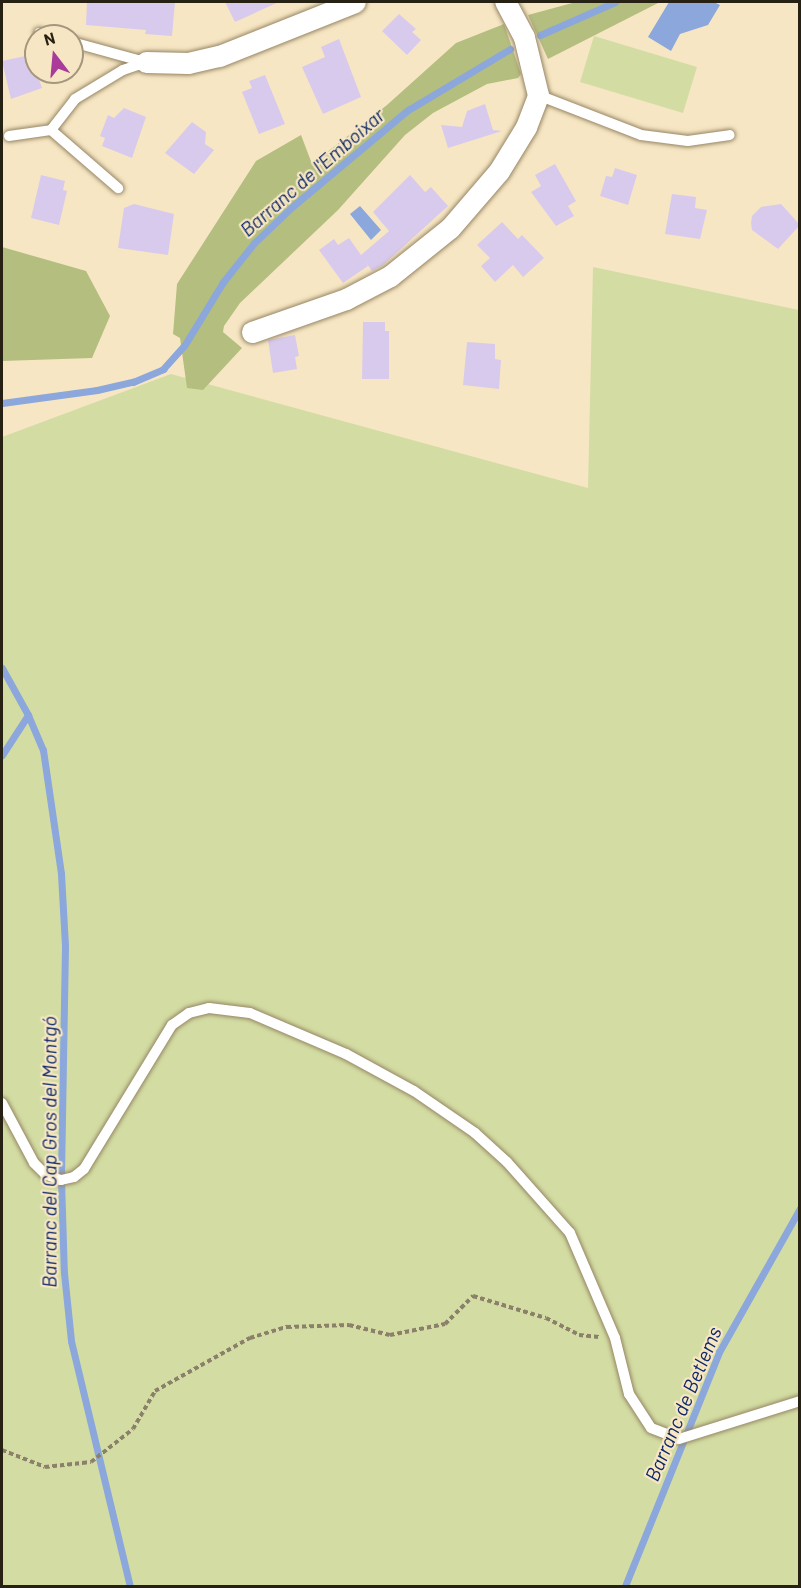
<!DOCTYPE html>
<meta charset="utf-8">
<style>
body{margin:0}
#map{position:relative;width:801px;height:1588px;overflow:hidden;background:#f7e6c3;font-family:Barlow,sans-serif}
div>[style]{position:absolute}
.green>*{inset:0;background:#d3dda3}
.forest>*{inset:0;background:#b4be7f}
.water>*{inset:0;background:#8ba7dc}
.stream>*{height:7px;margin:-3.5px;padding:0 3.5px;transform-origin:3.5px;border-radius:3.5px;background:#8ba7dc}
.building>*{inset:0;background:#d8caed}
.path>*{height:4px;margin-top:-2px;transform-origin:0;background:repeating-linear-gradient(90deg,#8b8069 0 4.5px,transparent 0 7.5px)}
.roads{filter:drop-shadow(0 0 2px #968665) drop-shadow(0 0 2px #968665)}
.service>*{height:10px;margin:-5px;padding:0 5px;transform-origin:5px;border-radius:5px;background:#fff}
.minor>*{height:21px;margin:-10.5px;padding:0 10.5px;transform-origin:10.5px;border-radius:10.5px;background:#fff}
span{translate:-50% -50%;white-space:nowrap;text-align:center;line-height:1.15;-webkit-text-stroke:4.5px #f7e6c3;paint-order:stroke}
.water-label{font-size:20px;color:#0e2967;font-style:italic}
.frame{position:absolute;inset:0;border:3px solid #272114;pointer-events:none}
.north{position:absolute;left:24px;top:24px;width:60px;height:60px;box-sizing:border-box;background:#f7e6c3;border:2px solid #a4977d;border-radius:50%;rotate:344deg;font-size:16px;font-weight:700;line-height:24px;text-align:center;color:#272114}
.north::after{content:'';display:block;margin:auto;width:21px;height:27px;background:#a93b9a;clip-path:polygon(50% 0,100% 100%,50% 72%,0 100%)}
</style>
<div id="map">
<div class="green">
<div style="clip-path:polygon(594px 36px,697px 67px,683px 113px,580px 82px)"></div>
<div style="clip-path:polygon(593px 267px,799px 310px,799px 1586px,2px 1586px,2px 437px,171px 374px,588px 488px)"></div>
</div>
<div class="forest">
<div style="clip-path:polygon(576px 2px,660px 2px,548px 59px,528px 15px)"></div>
<div style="clip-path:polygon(504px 24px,521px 74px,518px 78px,487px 84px,433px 113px,405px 135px,338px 210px,240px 303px,224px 326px,223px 332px,242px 348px,203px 390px,187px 388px,180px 338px,173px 334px,177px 284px,256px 161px,301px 135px,312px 164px,387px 105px,456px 43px)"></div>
<div style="clip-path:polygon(2px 247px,86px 271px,110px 316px,92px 358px,2px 361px)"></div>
</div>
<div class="water">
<div style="clip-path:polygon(669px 2px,714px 2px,720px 5px,708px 25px,680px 34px,671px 51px,648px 37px)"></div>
<div style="clip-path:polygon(360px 206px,381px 230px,371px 240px,350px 214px)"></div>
</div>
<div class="stream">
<div style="left:540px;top:35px;width:82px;rotate:-23.7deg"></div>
<div style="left:2px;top:403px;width:96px;rotate:-7.8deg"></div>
<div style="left:97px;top:390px;width:37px;rotate:-13deg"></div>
<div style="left:133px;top:382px;width:33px;rotate:-23deg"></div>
<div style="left:163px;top:369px;width:31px;rotate:-48deg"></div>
<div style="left:184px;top:346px;width:75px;rotate:-58.6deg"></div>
<div style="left:223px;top:282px;width:50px;rotate:-51.5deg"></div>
<div style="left:254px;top:243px;width:54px;rotate:-43.5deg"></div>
<div style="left:293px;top:206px;width:150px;rotate:-39.9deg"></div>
<div style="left:408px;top:110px;width:119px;rotate:-30.9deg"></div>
<div style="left:2px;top:668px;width:54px;rotate:61deg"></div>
<div style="left:28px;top:715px;width:48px;rotate:123deg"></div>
<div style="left:28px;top:715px;width:38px;rotate:67deg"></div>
<div style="left:43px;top:750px;width:125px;rotate:81.7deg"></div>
<div style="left:61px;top:874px;width:72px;rotate:86.8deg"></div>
<div style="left:65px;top:946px;width:234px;rotate:91deg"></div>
<div style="left:61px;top:1180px;width:93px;rotate:88.2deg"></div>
<div style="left:64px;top:1273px;width:68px;rotate:84.1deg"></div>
<div style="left:71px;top:1341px;width:252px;rotate:76.5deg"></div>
<div style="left:625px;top:1586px;width:252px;rotate:-68.1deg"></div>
<div style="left:719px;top:1352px;width:165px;rotate:-60.6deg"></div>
</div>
<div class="building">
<div style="clip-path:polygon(87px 2px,175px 2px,172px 36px,145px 34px,146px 30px,86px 25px)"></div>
<div style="clip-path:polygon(225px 2px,279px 2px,235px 22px)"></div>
<div style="clip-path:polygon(399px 14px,416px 29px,412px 32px,421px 40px,407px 55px,382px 31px)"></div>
<div style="clip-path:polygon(339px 39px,361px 97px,323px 114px,302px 67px,325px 57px,321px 47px)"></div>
<div style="clip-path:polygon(30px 55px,42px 88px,11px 99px,2px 61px)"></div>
<div style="clip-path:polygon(265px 75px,285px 124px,259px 134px,242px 92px,252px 88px,249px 81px)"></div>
<div style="clip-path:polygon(485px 104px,493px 130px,502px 131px,448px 148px,441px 125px,462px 127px,467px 111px)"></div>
<div style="clip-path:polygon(124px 108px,146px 117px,132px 158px,102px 146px,105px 138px,100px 136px,108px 115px,114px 118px)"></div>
<div style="clip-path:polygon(192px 122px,206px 132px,205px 144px,214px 150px,194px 174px,165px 153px)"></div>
<div style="clip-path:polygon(555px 164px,576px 201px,568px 206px,574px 216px,556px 226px,531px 192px,541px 186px,535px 175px)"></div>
<div style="clip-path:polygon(615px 168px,637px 175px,628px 205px,600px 196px,606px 176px,612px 177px)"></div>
<div style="clip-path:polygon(41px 175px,65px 181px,63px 190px,67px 191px,59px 225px,31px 218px)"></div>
<div style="clip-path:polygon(410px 175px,425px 192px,431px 187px,448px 206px,383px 265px,372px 271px,364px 260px,368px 266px,343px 283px,319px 250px,334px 239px,338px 245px,349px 238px,361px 255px,389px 231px,373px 212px)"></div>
<div style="clip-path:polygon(672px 194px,696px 197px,695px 208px,707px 210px,700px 239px,665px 234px)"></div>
<div style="clip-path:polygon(134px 204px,174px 214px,168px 255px,118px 248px,124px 208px)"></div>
<div style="clip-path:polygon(781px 204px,800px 225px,778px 249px,752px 230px,751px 223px,752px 216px,761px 207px)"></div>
<div style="clip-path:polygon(502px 222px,518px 239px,522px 235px,544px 258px,523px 277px,513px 265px,495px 282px,481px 266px,490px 258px,477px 245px)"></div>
<div style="clip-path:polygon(363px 322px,385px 322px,385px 331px,389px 331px,389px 379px,362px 379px)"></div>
<div style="clip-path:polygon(295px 335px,299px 356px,295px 357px,297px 369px,273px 373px,268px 340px)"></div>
<div style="clip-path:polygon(467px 342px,495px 344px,495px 359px,501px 360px,499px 389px,463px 385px)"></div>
</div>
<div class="path">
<div style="left:2px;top:1450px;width:46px;rotate:21.6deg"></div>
<div style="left:45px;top:1467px;width:46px;rotate:-6.2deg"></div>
<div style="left:91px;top:1462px;width:53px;rotate:-38.2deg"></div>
<div style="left:133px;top:1429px;width:44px;rotate:-59.9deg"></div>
<div style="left:155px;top:1391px;width:109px;rotate:-29.2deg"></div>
<div style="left:250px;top:1338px;width:39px;rotate:-17deg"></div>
<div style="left:287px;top:1327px;width:62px;rotate:-1.8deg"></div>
<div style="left:349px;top:1325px;width:42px;rotate:13.7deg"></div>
<div style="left:390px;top:1335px;width:56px;rotate:-11.3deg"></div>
<div style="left:445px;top:1324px;width:40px;rotate:-45deg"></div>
<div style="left:473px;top:1296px;width:76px;rotate:16.8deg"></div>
<div style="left:546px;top:1318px;width:37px;rotate:27deg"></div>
<div style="left:579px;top:1335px;width:20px;rotate:6deg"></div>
</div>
<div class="roads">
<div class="service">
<div style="left:39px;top:33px;width:9px;rotate:18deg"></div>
<div style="left:72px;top:42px;width:76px;rotate:15.3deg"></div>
<div style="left:538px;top:95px;width:110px;rotate:21.2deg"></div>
<div style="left:641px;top:135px;width:47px;rotate:7.3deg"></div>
<div style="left:688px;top:141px;width:42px;rotate:-8.1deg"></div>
<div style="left:51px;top:130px;width:39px;rotate:-52deg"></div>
<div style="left:75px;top:99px;width:56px;rotate:-31.1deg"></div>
<div style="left:123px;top:70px;width:24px;rotate:-19deg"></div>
<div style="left:9px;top:136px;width:42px;rotate:-8.1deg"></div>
<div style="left:51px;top:130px;width:89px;rotate:40.9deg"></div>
<div style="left:2px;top:1103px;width:68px;rotate:61.9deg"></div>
<div style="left:34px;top:1163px;width:16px;rotate:45deg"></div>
<div style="left:45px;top:1174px;width:17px;rotate:21deg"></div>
<div style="left:61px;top:1180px;width:13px;rotate:-13deg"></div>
<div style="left:74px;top:1177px;width:13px;rotate:-39deg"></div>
<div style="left:84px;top:1169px;width:169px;rotate:-58.6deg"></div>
<div style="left:172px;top:1025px;width:21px;rotate:-35deg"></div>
<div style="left:189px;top:1013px;width:21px;rotate:-14deg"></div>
<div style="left:209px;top:1008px;width:41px;rotate:7deg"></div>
<div style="left:250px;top:1013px;width:104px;rotate:23.1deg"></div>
<div style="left:346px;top:1054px;width:77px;rotate:28.6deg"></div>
<div style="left:414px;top:1091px;width:74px;rotate:34.5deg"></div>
<div style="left:475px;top:1133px;width:43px;rotate:42.2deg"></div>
<div style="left:507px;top:1162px;width:95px;rotate:48.4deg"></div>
<div style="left:570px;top:1233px;width:114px;rotate:66.8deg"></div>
<div style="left:615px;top:1338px;width:58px;rotate:76deg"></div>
<div style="left:629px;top:1394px;width:40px;rotate:57.1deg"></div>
<div style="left:651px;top:1428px;width:30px;rotate:21deg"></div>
<div style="left:679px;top:1439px;width:127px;rotate:-17.4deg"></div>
</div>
<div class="minor">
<div style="left:146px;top:62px;width:42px;rotate:1.4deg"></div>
<div style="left:188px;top:63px;width:32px;rotate:-13deg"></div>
<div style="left:219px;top:56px;width:146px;rotate:-21.7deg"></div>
<div style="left:252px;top:332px;width:100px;rotate:-19.3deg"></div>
<div style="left:346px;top:299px;width:50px;rotate:-27.6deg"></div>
<div style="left:390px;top:276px;width:77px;rotate:-38.7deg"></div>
<div style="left:450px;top:228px;width:75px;rotate:-49.3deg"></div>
<div style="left:499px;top:171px;width:52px;rotate:-58.5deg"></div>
<div style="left:526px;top:127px;width:34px;rotate:-69deg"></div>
<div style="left:538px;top:95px;width:60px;rotate:-103.6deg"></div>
<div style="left:524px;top:37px;width:40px;rotate:-118deg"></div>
</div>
</div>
<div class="water-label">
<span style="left:312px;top:172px;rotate:-41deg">Barranc de l'Emboixar</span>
<span style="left:49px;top:1152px;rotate:-90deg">Barranc del Cap Gros del Montgó</span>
<span style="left:683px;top:1404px;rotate:-67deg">Barranc de Betlems</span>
</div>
<div class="frame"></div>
<div class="north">N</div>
</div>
